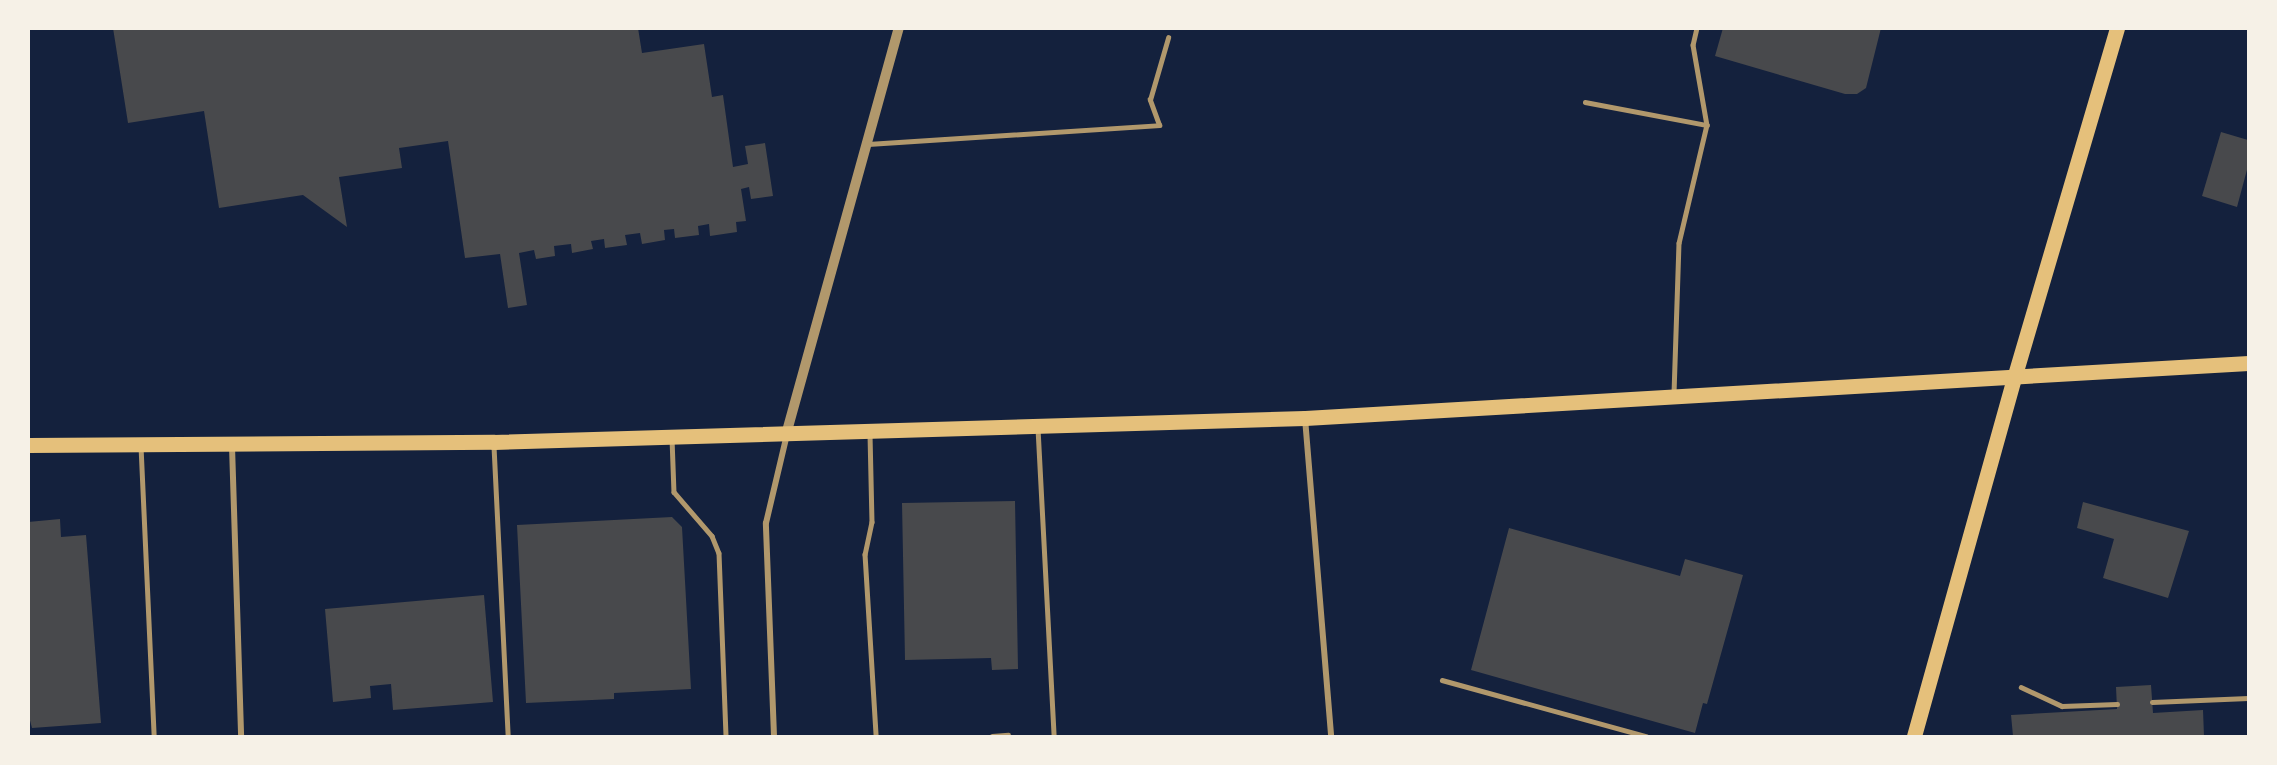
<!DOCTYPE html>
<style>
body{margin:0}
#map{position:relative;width:2277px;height:765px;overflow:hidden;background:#14213d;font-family:Inter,sans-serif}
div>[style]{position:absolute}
.building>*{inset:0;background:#48494c}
.service>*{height:4.5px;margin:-2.25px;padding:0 2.25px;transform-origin:2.25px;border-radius:2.25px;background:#b1986c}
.minor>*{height:6px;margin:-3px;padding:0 3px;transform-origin:3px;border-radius:3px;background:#b1986c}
.tertiary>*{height:10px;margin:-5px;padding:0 5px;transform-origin:5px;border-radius:5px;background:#b1986c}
.primary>*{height:15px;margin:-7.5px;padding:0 7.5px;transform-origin:7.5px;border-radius:7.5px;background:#e5c07b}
span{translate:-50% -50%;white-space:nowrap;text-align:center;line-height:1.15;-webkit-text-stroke:6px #f6f1e7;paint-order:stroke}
.frame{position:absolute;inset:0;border:30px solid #f6f1e7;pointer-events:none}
</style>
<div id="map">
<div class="building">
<div style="clip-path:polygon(113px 28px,638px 28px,642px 53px,704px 44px,712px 97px,723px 95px,733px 167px,748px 164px,745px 146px,765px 143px,773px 196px,751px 199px,749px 187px,741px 189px,746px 221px,736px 222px,737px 232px,710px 236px,709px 224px,698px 226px,699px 235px,675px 238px,674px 229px,664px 230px,665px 240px,642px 244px,640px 233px,625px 235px,627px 245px,605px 248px,604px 239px,591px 241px,593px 249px,572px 253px,571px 244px,554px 246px,555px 256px,536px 259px,534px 250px,519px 253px,527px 305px,508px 308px,500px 254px,465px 258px,448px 141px,399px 148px,402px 168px,339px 177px,347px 227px,303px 195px,219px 208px,204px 111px,128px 123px)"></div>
<div style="clip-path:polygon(1723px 28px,1881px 28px,1866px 88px,1857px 94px,1845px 94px,1715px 56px)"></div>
<div style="clip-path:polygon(2221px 132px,2248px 140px,2248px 166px,2237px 207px,2202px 196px)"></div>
<div style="clip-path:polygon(1015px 501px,1018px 669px,992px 670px,991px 658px,905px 660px,902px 503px)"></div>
<div style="clip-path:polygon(2083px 502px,2189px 531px,2168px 598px,2103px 578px,2114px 539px,2077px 528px)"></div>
<div style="clip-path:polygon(672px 517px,682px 527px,691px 689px,614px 693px,614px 699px,526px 703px,517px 525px)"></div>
<div style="clip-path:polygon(60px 519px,61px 537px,86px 535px,101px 723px,32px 728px,28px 713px,28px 522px)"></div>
<div style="clip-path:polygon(1509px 528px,1680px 576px,1685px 559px,1743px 575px,1707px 704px,1703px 703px,1695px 733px,1471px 670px)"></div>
<div style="clip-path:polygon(484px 595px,493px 702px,393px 710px,391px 684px,370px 686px,371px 698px,333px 702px,325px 609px)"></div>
<div style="clip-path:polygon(2151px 685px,2153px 713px,2203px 710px,2204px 736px,2013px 736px,2011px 715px,2117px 709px,2116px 687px)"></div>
</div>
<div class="service">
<div style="left:1697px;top:28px;width:17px;rotate:103deg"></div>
<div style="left:1693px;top:45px;width:81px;rotate:80.1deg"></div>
<div style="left:1585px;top:102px;width:124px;rotate:10.7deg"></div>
<div style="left:1707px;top:125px;width:121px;rotate:103.3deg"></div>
<div style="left:1679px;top:243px;width:150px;rotate:91.9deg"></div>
<div style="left:868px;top:144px;width:292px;rotate:-3.7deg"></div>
<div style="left:1159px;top:125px;width:27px;rotate:-110deg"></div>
<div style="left:1150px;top:100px;width:65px;rotate:-73.8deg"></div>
<div style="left:1038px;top:428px;width:308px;rotate:87deg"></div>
<div style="left:870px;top:434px;width:88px;rotate:88.7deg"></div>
<div style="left:872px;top:522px;width:33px;rotate:102deg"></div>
<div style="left:865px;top:554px;width:182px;rotate:86.5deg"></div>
<div style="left:672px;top:438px;width:54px;rotate:87.9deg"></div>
<div style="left:674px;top:492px;width:58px;rotate:49.2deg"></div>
<div style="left:712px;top:536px;width:18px;rotate:68deg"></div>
<div style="left:719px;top:553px;width:183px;rotate:87.8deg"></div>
<div style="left:141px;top:446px;width:290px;rotate:87.4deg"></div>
<div style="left:494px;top:446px;width:290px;rotate:87.2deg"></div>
<div style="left:1442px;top:680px;width:212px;rotate:15.4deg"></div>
<div style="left:2021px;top:687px;width:45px;rotate:24.9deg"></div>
<div style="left:2062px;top:706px;width:55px;rotate:-2.1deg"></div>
<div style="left:2152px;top:702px;width:96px;rotate:-2.4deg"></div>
<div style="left:992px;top:736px;width:16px;rotate:-4deg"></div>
</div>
<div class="minor">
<div style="left:1305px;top:418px;width:319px;rotate:85.3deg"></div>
<div style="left:232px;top:446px;width:290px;rotate:88.2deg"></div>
<div style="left:774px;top:736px;width:213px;rotate:-92.2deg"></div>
<div style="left:766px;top:523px;width:91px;rotate:-76.7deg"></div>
</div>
<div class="tertiary">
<div style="left:787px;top:431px;width:418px;rotate:-74.5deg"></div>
</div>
<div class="primary">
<div style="left:28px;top:445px;width:466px;rotate:-0.4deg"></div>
<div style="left:494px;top:442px;width:811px;rotate:-1.7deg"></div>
<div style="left:1305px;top:418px;width:945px;rotate:-3.34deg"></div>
<div style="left:1914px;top:736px;width:372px;rotate:-74.4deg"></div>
<div style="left:2014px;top:378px;width:365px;rotate:-73.6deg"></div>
</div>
<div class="frame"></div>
</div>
